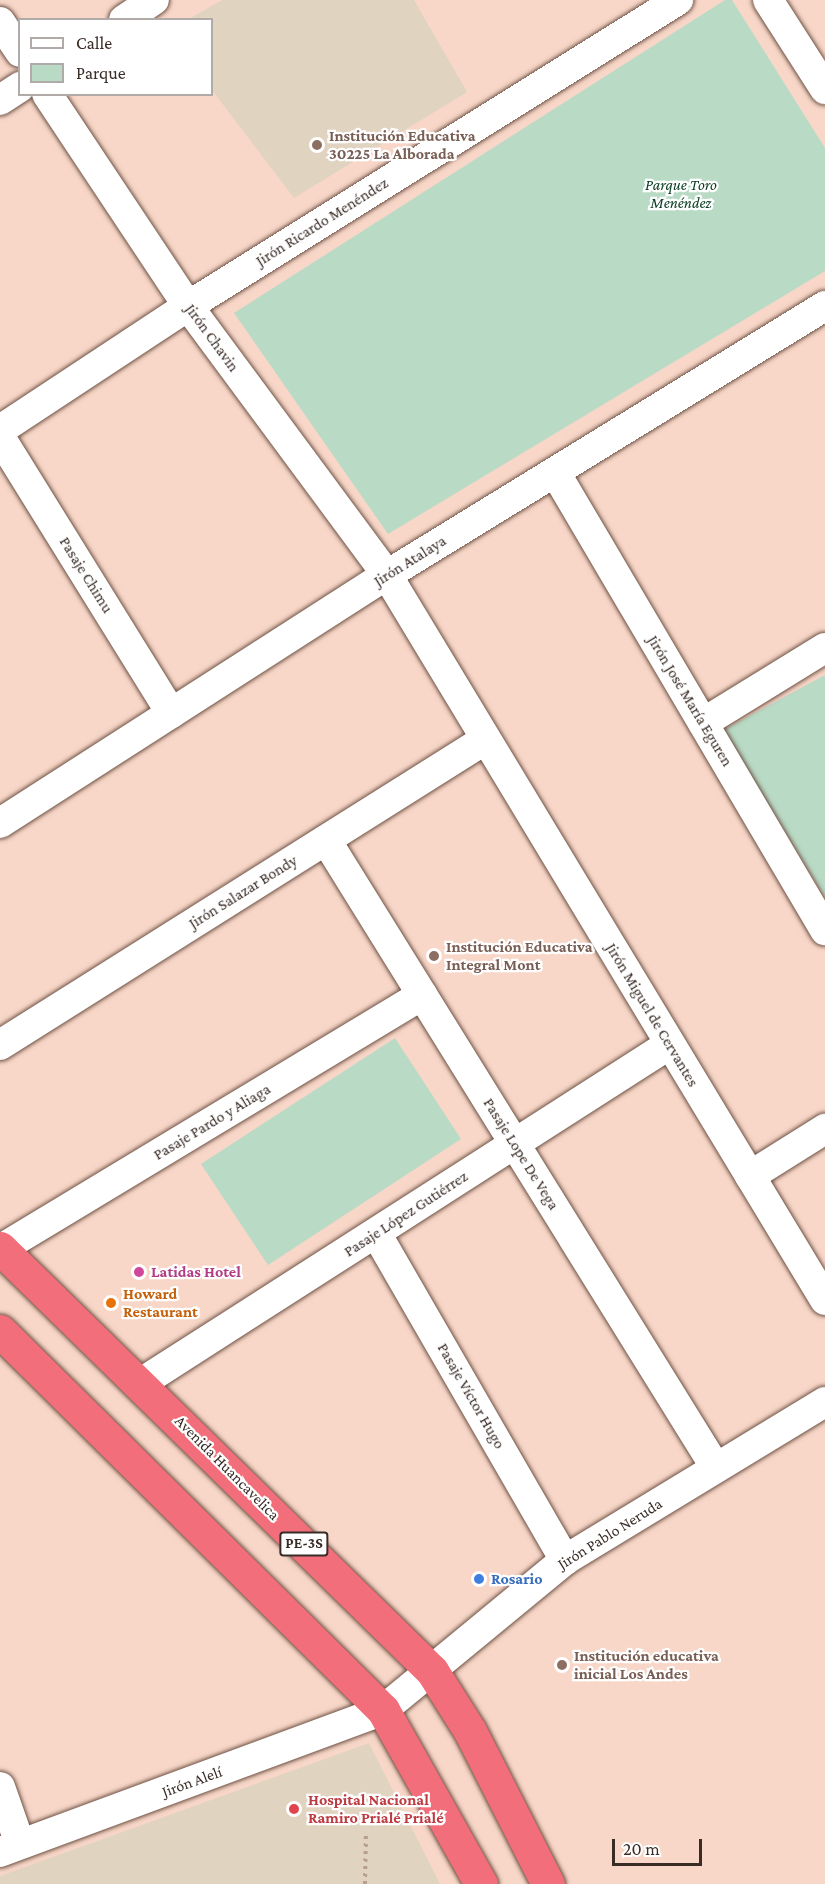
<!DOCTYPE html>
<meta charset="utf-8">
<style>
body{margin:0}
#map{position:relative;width:825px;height:1884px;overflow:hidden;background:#f8d7c8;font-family:"Crimson Pro",serif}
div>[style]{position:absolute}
.education>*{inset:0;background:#e0d3bf}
.green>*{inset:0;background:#b9dac5}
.path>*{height:4px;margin-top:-2px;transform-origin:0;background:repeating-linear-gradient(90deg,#b89e92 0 3px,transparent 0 7.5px)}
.roads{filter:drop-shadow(0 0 2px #6e5245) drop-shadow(0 0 2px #6e5245)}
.minor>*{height:30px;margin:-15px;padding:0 15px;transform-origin:15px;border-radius:15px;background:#fff}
.highway>*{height:33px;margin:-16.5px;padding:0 16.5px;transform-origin:16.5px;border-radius:16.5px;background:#f16e7a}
.dots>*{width:16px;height:16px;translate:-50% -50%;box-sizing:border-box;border:3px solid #fff;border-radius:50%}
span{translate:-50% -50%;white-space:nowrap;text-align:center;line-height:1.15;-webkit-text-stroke:4.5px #fff;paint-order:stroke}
.shield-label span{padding:2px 4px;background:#fff;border:2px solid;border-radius:4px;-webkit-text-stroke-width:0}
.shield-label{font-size:15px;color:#392c27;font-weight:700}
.education-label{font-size:16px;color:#785e54;font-weight:700}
.left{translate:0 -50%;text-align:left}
.park-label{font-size:16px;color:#083c22;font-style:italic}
.street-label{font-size:16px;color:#392c27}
.hotel-label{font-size:16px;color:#b23c85;font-weight:700}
.food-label{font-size:16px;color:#c56008;font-weight:700}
.shop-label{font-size:16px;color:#366cbe;font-weight:700}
.health-label{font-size:16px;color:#be3a42;font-weight:700}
.legend{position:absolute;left:18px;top:18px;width:195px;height:78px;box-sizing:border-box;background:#fff;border:2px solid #b0aba9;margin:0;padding:8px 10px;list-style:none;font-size:18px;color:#392c27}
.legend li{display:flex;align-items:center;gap:12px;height:30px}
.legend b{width:30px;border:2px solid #b0aba9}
.scale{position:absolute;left:612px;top:1839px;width:90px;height:27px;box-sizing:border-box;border:3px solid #392c27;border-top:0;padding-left:8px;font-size:18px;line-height:21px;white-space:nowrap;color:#392c27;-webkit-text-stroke:4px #fff;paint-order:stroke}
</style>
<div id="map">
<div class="education">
<div style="clip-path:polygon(222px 0,414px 0,467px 92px,294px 198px,212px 90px,212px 20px,189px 19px)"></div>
<div style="clip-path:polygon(369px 1743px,440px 1884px,0 1884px,0 1876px)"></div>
</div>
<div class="green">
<div style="clip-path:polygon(725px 0,732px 0,825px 148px,825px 271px,388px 534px,234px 313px)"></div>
<div style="clip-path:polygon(825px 675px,825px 897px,723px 730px)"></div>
<div style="clip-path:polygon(395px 1038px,461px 1139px,268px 1265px,201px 1164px)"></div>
</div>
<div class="path">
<div style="left:365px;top:1884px;width:50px;rotate:-88.9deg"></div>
</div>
<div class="roads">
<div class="minor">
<div style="left:768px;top:0;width:106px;rotate:57.4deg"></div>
<div style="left:124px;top:20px;width:36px;rotate:-34deg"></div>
<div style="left:0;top:22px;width:36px;rotate:56deg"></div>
<div style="left:47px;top:94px;width:255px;rotate:56.4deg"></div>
<div style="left:188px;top:306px;width:335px;rotate:53.5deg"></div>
<div style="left:387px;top:575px;width:847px;rotate:58.86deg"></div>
<div style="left:0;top:100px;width:24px;rotate:-33deg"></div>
<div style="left:0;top:430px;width:225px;rotate:-33.4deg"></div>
<div style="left:188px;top:306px;width:578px;rotate:-31.98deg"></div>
<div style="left:0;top:437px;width:325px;rotate:58.2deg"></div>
<div style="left:555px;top:472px;width:532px;rotate:59.48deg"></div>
<div style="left:703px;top:723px;width:143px;rotate:-31.6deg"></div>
<div style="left:0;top:823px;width:460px;rotate:-32.7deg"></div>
<div style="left:387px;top:575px;width:514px;rotate:-31.56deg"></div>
<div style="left:326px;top:840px;width:739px;rotate:58.16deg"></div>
<div style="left:0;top:1045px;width:574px;rotate:-32.2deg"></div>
<div style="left:750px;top:1176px;width:89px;rotate:-32.1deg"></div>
<div style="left:376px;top:1233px;width:378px;rotate:60deg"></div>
<div style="left:1px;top:1249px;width:492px;rotate:-31.1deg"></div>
<div style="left:141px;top:1383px;width:628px;rotate:-32.65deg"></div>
<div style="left:0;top:1787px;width:60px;rotate:70.7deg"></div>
<div style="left:0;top:1852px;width:408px;rotate:-20.3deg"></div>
<div style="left:383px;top:1710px;width:236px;rotate:-39.5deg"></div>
<div style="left:565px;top:1560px;width:304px;rotate:-31.3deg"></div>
</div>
<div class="highway">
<div style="left:0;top:1248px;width:605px;rotate:44.4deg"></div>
<div style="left:432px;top:1671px;width:71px;rotate:57.7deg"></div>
<div style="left:470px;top:1731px;width:172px;rotate:63deg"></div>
<div style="left:0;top:1331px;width:539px;rotate:44.7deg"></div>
<div style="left:383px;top:1710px;width:200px;rotate:60.6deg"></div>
</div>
</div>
<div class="dots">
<div style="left:317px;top:145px;background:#8d6e63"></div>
<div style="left:434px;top:956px;background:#8d6e63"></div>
<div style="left:139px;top:1272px;background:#d1479c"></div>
<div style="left:111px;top:1303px;background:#e8710a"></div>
<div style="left:479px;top:1579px;background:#3f7fe0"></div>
<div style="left:562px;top:1665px;background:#8d6e63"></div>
<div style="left:294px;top:1809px;background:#e0444e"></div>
</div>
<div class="shield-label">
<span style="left:304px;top:1544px">PE-3S</span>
</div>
<div class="education-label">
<span class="left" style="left:329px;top:145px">Institución Educativa<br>30225 La Alborada</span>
<span class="left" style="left:446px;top:956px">Institución Educativa<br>Integral Mont</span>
<span class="left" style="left:574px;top:1665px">Institución educativa<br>inicial Los Andes</span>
</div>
<div class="park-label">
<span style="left:681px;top:194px">Parque Toro<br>Menéndez</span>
</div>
<div class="street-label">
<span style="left:322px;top:222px;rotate:-32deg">Jirón Ricardo Menéndez</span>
<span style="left:212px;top:338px;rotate:54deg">Jirón Chavin</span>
<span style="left:410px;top:561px;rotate:-32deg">Jirón Atalaya</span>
<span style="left:86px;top:575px;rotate:58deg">Pasaje Chimu</span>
<span style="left:690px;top:701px;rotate:59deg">Jirón José María Eguren</span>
<span style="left:243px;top:892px;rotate:-32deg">Jirón Salazar Bondy</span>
<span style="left:652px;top:1015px;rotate:59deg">Jirón Miguel de Cervantes</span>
<span style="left:212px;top:1122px;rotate:-31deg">Pasaje Pardo y Aliaga</span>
<span style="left:521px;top:1154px;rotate:58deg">Pasaje Lope De Vega</span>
<span style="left:406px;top:1214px;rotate:-33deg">Pasaje López Gutiérrez</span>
<span style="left:471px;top:1396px;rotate:60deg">Pasaje Víctor Hugo</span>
<span style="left:227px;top:1468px;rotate:45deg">Avenida Huancavelica</span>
<span style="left:610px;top:1534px;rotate:-32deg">Jirón Pablo Neruda</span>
<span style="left:192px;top:1782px;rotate:-20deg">Jirón Alelí</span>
</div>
<div class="hotel-label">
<span class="left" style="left:151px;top:1272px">Latidas Hotel</span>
</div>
<div class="food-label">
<span class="left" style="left:123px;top:1303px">Howard<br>Restaurant</span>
</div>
<div class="shop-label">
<span class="left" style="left:491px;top:1579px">Rosario</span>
</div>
<div class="health-label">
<span class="left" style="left:308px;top:1809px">Hospital Nacional<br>Ramiro Prialé Prialé</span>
</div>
<ul class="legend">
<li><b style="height:8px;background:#fff"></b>Calle</li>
<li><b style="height:16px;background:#b9dac5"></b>Parque</li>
</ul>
<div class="scale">20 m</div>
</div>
